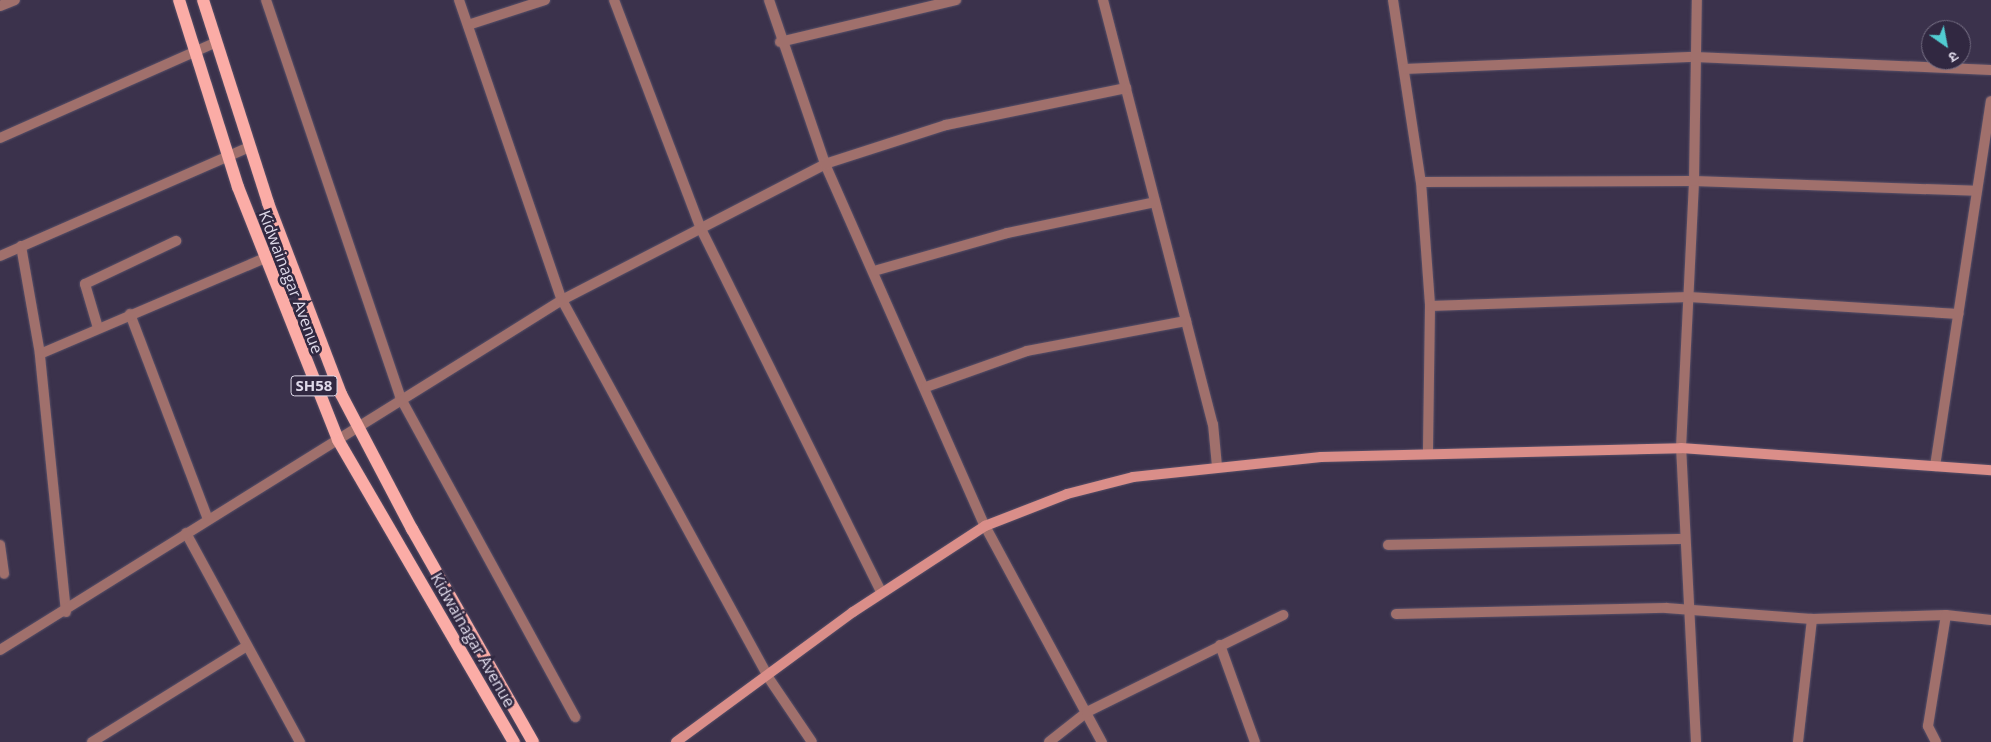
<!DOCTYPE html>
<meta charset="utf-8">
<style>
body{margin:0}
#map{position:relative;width:1991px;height:742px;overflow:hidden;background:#3b324c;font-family:"Open Sans","Noto Sans Devanagari",sans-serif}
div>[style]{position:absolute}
.roads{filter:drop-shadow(0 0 1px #585068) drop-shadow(0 0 1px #585068)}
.street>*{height:10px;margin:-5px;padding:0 5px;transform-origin:5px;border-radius:5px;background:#a0706c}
.secondary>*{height:10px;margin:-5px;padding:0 5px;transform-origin:5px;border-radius:5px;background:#da8e89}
.primary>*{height:12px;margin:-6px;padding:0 6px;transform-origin:6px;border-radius:6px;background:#fbaca6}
span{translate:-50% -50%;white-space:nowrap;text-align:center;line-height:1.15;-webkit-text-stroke:5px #312841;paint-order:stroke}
.shield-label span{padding:1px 4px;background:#312841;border:1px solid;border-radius:4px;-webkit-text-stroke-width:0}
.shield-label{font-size:15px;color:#ded9e9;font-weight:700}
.street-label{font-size:16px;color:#ded9e9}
.north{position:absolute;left:1921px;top:20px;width:50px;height:50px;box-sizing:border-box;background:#312841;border:1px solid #766f84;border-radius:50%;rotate:147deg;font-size:14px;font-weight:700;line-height:20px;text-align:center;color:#ded9e9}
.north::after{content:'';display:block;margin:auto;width:18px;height:22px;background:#51ccd1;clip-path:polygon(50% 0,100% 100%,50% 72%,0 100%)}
</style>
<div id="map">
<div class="roads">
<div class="street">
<div style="left:266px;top:0;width:419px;rotate:71.3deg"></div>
<div style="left:400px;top:397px;width:365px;rotate:61.3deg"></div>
<div style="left:459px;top:0;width:317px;rotate:71.1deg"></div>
<div style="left:562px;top:300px;width:430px;rotate:61.3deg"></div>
<div style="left:768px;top:677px;width:78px;rotate:55.9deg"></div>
<div style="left:614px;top:0;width:245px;rotate:69.2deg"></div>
<div style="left:701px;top:229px;width:405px;rotate:63.6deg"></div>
<div style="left:769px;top:0;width:173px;rotate:71.1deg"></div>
<div style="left:825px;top:164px;width:396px;rotate:66.2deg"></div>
<div style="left:985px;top:526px;width:246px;rotate:61.6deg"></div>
<div style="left:1103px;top:0;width:438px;rotate:75.5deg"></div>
<div style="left:1213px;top:424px;width:42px;rotate:84.6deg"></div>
<div style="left:1393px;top:0;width:184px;rotate:81.3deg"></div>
<div style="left:1421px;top:182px;width:124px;rotate:85.8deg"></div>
<div style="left:1430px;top:306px;width:148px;rotate:90.8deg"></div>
<div style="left:0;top:6px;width:16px;rotate:-22deg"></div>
<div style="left:468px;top:25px;width:81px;rotate:-18deg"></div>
<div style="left:780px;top:42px;width:181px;rotate:-13.4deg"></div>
<div style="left:1404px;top:69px;width:291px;rotate:-2.4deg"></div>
<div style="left:1695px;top:57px;width:296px;rotate:2.5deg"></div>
<div style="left:0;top:138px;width:237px;rotate:-23.9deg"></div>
<div style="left:1421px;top:182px;width:273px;rotate:-0.2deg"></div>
<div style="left:1694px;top:181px;width:282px;rotate:2deg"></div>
<div style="left:21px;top:246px;width:110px;rotate:80deg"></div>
<div style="left:0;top:256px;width:273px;rotate:-23.6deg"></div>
<div style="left:874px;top:271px;width:138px;rotate:-15.9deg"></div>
<div style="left:1007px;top:233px;width:151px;rotate:-11.8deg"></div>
<div style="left:1430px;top:306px;width:259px;rotate:-2deg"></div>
<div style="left:1689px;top:297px;width:270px;rotate:3.6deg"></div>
<div style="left:130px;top:314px;width:219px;rotate:69.2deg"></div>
<div style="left:98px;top:328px;width:46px;rotate:-106.5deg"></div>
<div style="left:85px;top:284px;width:101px;rotate:-25.3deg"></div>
<div style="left:926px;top:387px;width:107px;rotate:-19.6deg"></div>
<div style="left:1027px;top:351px;width:162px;rotate:-10.7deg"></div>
<div style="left:1935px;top:466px;width:369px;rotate:-81.3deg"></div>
<div style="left:186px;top:533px;width:238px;rotate:61.4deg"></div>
<div style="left:0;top:545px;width:29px;rotate:82deg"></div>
<div style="left:1388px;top:545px;width:297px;rotate:-1.2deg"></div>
<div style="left:66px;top:612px;width:259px;rotate:-95.8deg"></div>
<div style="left:40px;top:354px;width:267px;rotate:-23.1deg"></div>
<div style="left:1396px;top:614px;width:270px;rotate:-1.3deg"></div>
<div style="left:1666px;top:608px;width:146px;rotate:4.3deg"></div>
<div style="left:1812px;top:619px;width:134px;rotate:-1.7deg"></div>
<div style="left:1946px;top:615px;width:45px;rotate:6.3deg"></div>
<div style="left:1220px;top:645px;width:103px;rotate:70.2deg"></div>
<div style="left:0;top:650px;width:662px;rotate:-31.91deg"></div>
<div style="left:562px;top:300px;width:296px;rotate:-27.3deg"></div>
<div style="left:825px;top:164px;width:127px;rotate:-17.9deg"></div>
<div style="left:946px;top:125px;width:184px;rotate:-11.6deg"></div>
<div style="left:92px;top:742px;width:182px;rotate:-31.8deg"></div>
<div style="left:1049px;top:742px;width:48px;rotate:-38.3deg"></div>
<div style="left:1087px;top:712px;width:219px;rotate:-26.3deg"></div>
<div style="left:1696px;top:742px;width:294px;rotate:-92.9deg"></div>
<div style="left:1681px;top:448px;width:267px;rotate:-87.2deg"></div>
<div style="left:1694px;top:181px;width:181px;rotate:-89.1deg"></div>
<div style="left:1798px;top:742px;width:124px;rotate:-83.5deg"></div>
<div style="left:1936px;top:742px;width:18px;rotate:-117deg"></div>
<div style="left:1928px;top:726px;width:112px;rotate:-80.8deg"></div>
</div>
<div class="secondary">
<div style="left:676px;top:742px;width:220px;rotate:-36.3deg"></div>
<div style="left:853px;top:612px;width:158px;rotate:-33.1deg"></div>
<div style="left:985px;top:526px;width:88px;rotate:-21.3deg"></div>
<div style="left:1067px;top:494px;width:68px;rotate:-14.4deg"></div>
<div style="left:1133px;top:477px;width:189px;rotate:-6.1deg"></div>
<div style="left:1321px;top:457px;width:360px;rotate:-1.4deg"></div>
<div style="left:1681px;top:448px;width:311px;rotate:4.1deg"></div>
</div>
<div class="primary">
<div style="left:179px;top:0;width:196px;rotate:72.5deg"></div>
<div style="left:238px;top:187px;width:272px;rotate:68.4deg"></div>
<div style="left:338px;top:440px;width:350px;rotate:59.8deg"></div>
<div style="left:203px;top:0;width:213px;rotate:72.2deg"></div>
<div style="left:268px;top:203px;width:204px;rotate:69.1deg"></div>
<div style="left:341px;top:394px;width:153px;rotate:62.3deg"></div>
<div style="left:412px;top:529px;width:245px;rotate:60.4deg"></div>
</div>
</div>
<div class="shield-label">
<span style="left:314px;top:386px">SH58</span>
</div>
<div class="street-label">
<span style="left:291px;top:282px;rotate:69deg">Kidwainagar Avenue</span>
<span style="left:473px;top:640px;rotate:60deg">Kidwainagar Avenue</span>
</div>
<div class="north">उ</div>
</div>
